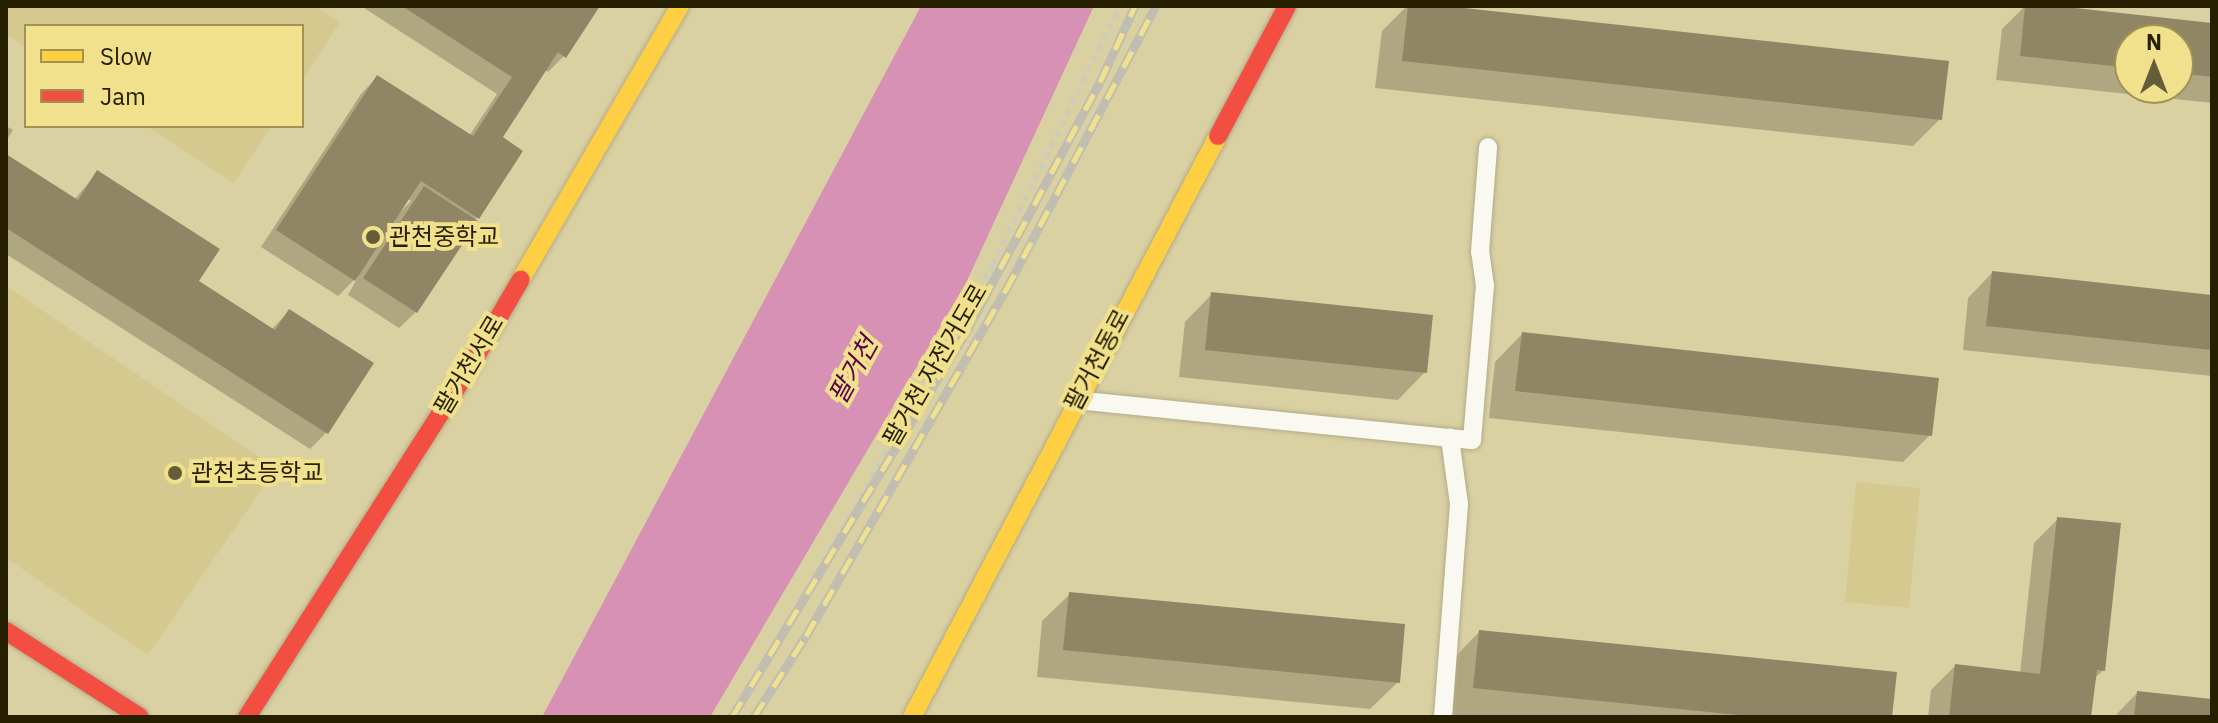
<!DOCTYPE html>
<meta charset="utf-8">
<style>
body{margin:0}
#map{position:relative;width:2218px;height:723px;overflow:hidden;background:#dad1a3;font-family:"IBM Plex Sans","Noto Sans KR",sans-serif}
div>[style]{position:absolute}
.green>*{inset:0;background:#d6c98f}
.water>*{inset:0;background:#d691b4}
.shadow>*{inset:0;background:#0003}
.building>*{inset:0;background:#908666}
.path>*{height:5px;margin-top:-2.5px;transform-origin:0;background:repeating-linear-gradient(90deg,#cecbbc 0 6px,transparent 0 12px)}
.roads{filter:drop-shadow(0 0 2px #b3ac87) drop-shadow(0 0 2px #b3ac87)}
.lane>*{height:18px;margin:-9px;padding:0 9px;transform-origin:9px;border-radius:9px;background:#f9f8f1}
.slow>*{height:18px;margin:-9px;padding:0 9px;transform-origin:9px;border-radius:9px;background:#ffcf43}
.jam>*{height:18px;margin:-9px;padding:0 9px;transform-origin:9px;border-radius:9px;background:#f24e42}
.rail>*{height:9px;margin-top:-4.5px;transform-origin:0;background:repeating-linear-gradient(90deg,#f1e08c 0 18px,#c0bdb1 0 36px);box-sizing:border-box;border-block:2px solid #c0bdb1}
.dots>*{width:22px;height:22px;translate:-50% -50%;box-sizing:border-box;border:4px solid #f1e08c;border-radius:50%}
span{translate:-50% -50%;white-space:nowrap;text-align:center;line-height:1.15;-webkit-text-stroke:8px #f1e08c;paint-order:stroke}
.poi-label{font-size:24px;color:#261f00}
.left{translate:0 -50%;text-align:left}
.street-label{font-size:24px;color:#261f00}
.water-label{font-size:26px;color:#580049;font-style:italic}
.frame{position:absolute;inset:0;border:8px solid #261f00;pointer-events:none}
.legend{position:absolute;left:24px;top:24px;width:280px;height:104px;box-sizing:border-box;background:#f1e08c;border:2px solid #a09354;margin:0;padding:10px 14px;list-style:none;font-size:24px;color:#261f00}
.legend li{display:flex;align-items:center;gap:16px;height:40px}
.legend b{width:40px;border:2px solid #a09354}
.north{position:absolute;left:2114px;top:24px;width:80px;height:80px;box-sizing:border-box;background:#f1e08c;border:2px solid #a09354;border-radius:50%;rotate:0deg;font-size:22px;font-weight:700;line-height:32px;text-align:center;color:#261f00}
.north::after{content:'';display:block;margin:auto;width:28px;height:36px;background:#655d39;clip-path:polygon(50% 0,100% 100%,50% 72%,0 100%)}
</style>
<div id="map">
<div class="green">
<div style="clip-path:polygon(6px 6px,315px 6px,340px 22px,302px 80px,302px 26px,26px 26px,26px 47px,6px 34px)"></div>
<div style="clip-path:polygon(146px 126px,271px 126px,234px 183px)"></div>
<div style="clip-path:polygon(6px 286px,276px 468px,148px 655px,6px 558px)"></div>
<div style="clip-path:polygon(1856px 482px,1920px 488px,1909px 608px,1845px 602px)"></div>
</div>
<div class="water">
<div style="clip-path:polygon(921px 6px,1094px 6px,966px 283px,710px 717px,542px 717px)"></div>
</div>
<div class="shadow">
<div style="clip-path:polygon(evenodd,361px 6px,597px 6px,564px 56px,548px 72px,544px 70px,500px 138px,475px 222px,416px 312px,399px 328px,348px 295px,359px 275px,338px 296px,261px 247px,361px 94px,377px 77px,469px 136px,497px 94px,361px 6px,407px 198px,411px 201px,401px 211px,400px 210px,407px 198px)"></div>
<div style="clip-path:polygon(1407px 6px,1427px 6px,1940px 119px,1913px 146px,1375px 88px,1382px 31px)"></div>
<div style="clip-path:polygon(evenodd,2025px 6px,2212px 25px,2212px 103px,1996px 80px,2002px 29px,2025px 6px,2130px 40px,2178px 40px,2178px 88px,2130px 88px,2130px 40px)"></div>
<div style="clip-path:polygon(6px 126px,13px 130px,6px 141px)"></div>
<div style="clip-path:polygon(6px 156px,74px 200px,97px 173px,196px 282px,271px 330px,289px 311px,326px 433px,310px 449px,6px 254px)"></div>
<div style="clip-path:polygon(1992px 273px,2212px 297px,2212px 376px,1963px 350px,1968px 298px)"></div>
<div style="clip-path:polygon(1212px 294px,1425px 372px,1398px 400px,1179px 377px,1185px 322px)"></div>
<div style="clip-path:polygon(1522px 334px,1930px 435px,1903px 462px,1489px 418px,1495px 362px)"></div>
<div style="clip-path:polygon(2058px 519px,2103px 670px,2094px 679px,2089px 717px,1928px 717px,1931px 690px,1955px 666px,2020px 673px,2034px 543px)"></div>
<div style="clip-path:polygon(1070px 594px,1398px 682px,1370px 709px,1037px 677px,1042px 621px)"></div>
<div style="clip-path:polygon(1479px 632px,1890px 717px,1447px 715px,1452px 660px)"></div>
<div style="clip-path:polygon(2137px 693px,2212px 701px,2212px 717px,2114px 717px)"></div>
</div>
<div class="building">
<div style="clip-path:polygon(402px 6px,600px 6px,566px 58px,558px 52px,503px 137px,523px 151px,479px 219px,421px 181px,355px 281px,276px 230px,377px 75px,473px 136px,512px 77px)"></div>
<div style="clip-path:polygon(1408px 6px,1446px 6px,1949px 61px,1942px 120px,1402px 61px)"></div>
<div style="clip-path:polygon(2025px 6px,2057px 6px,2212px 23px,2212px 77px,2178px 73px,2178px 40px,2130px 40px,2130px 68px,2020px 56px)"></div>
<div style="clip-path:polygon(6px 154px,78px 200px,97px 170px,220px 249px,199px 281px,275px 330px,289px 309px,374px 363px,328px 434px,6px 228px)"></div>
<div style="clip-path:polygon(424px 186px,478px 221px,417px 313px,363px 278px)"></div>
<div style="clip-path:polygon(1992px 271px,2212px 295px,2212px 350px,1986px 326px)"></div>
<div style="clip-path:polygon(1211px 292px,1433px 315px,1427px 373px,1205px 350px)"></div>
<div style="clip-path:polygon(1522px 332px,1939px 378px,1932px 436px,1515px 391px)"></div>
<div style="clip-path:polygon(2057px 517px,2121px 523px,2105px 671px,2097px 670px,2091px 717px,1949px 717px,1955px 664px,2040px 674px)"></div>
<div style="clip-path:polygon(1069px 592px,1405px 624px,1400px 683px,1063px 650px)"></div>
<div style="clip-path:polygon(1479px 630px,1897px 672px,1892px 717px,1758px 717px,1473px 688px)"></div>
<div style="clip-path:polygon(2137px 691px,2212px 699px,2212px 717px,2134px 717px)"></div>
</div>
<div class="path">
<div style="left:735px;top:717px;width:520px;rotate:-60.38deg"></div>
<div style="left:992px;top:265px;width:289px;rotate:-63.7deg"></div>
</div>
<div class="roads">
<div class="lane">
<div style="left:1076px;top:400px;width:398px;rotate:5.8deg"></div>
<div style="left:1472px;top:440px;width:155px;rotate:-85.2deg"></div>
<div style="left:1485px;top:286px;width:34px;rotate:-98deg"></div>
<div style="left:1480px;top:252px;width:105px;rotate:-85.6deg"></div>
<div style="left:1443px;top:717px;width:214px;rotate:-85.7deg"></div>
<div style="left:1459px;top:504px;width:67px;rotate:-97.8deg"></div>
</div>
<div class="slow">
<div style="left:521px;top:279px;width:316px;rotate:-59.8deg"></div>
<div style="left:912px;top:717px;width:657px;rotate:-62.23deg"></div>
</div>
<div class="jam">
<div style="left:1218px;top:136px;width:147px;rotate:-62deg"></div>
<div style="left:6px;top:631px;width:159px;rotate:32.7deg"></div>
<div style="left:247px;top:717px;width:417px;rotate:-57.5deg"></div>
<div style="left:471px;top:365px;width:99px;rotate:-59.8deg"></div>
</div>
</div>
<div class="rail">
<div style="left:732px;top:717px;width:451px;rotate:-58.7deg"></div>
<div style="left:966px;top:332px;width:284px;rotate:-61.8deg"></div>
<div style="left:1100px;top:82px;width:84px;rotate:-65.3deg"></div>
<div style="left:754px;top:717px;width:96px;rotate:-57.3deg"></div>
<div style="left:806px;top:636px;width:400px;rotate:-60deg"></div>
<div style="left:1006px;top:290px;width:321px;rotate:-62.2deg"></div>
</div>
<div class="dots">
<div style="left:373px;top:237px;background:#655d39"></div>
<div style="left:175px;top:473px;background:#655d39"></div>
</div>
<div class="poi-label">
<span class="left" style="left:389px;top:237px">관천중학교</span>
<span class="left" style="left:191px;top:473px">관천초등학교</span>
</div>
<div class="street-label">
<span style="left:1097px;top:360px;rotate:-62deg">팔거천동로</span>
<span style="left:469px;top:365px;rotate:-59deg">팔거천서로</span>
<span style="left:935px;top:365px;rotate:-60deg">팔거천 자전거도로</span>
</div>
<div class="water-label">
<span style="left:853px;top:370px;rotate:-61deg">팔거천</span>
</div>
<div class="frame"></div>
<ul class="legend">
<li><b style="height:10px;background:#ffcf43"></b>Slow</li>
<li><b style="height:10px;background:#f24e42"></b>Jam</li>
</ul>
<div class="north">N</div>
</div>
